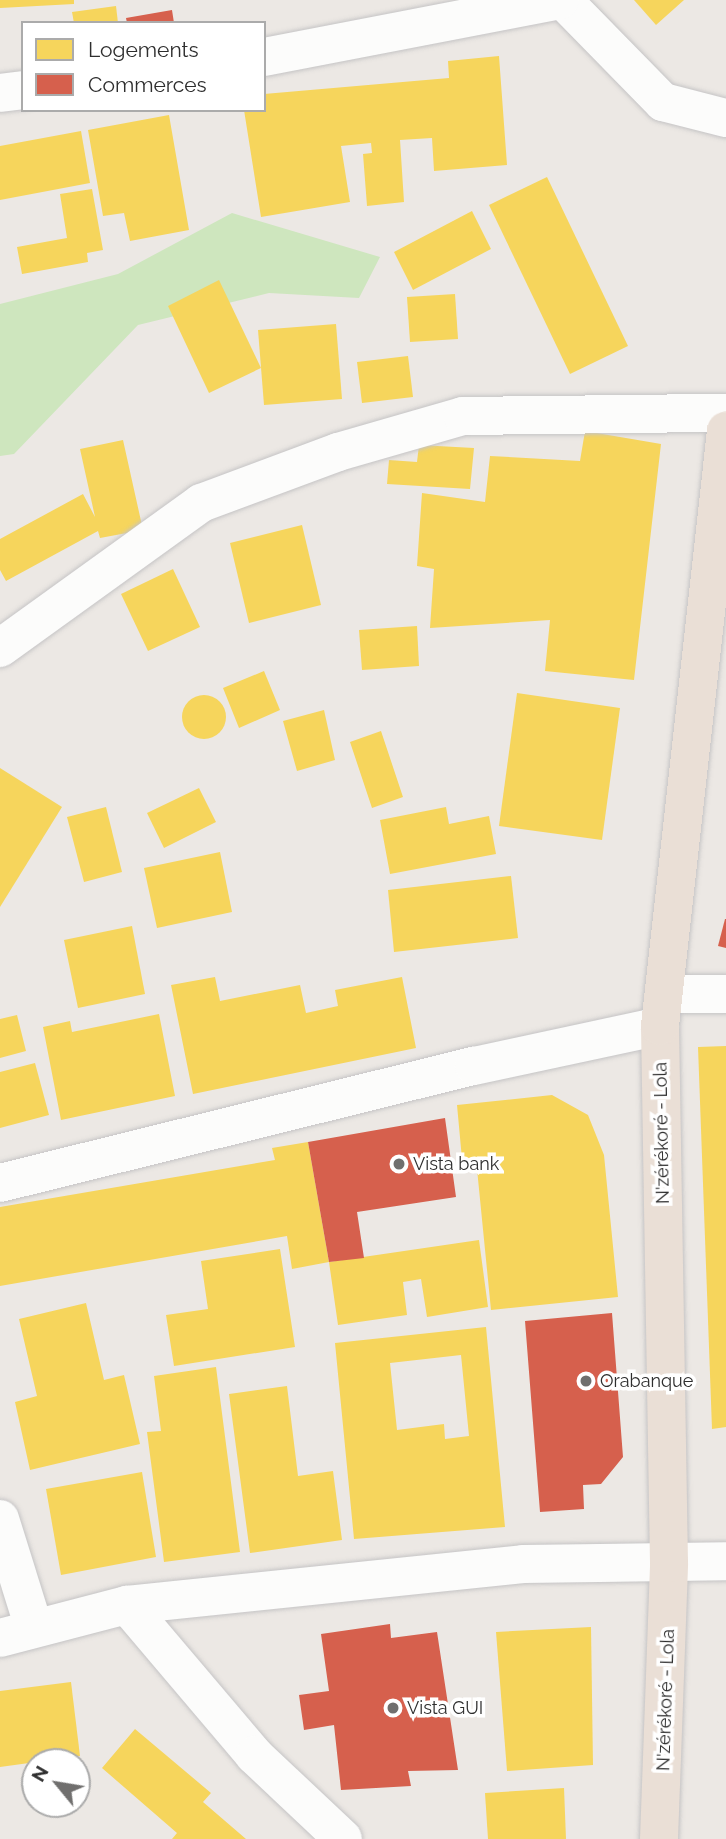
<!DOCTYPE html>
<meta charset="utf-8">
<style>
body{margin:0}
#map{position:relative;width:726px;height:1839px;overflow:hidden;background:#ece8e4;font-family:Raleway,sans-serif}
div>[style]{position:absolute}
.green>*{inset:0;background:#cee6be}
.homes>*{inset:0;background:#f6d55c}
.round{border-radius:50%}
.shops>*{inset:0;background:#d6604d}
.roads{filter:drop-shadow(0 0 2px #c5c4c5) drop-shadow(0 0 2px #c5c4c5)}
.street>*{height:38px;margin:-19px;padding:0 19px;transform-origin:19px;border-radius:19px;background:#fcfcfb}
.secondary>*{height:38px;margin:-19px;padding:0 19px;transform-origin:19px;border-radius:19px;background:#fcfcfb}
.highway>*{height:38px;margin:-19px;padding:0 19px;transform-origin:19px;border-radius:19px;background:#eadfd6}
.dots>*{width:19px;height:19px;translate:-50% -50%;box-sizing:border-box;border:4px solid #fff;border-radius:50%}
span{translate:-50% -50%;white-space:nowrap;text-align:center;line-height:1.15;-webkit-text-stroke:7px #fff;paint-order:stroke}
.street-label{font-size:18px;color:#2e2e2e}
.poi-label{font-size:18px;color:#2e2e2e}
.left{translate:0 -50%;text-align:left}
.legend{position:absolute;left:21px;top:21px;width:245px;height:91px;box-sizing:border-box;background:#fff;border:2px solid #ababab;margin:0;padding:9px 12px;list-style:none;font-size:21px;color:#2e2e2e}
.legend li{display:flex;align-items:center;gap:14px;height:35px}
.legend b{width:35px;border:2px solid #ababab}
.north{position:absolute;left:21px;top:1748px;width:70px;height:70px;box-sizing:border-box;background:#fff;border:2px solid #ababab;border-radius:50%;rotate:300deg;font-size:19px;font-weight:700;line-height:28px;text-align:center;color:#2e2e2e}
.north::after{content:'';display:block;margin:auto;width:24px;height:32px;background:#706f6e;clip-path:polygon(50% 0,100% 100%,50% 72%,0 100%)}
</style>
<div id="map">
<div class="green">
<div style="clip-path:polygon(232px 213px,380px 257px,359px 298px,269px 293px,138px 325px,14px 454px,0 456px,0 304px,118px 274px)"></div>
</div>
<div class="homes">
<div style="clip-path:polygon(0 0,74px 0,74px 4px,0 8px)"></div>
<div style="clip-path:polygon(634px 0,684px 0,656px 25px)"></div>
<div style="clip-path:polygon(116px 6px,118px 23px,74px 23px,72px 12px)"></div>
<div style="clip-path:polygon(499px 56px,507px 165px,434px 171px,432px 138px,400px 140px,404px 202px,367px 206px,363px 154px,372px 153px,371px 143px,341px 146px,350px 202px,261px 217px,244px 110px,264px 110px,264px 94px,449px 78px,448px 61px)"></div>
<div style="clip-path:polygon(169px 115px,189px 230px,130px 241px,124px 213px,103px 216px,88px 130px)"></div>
<div style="clip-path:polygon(81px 131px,90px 183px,0 200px,0 146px)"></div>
<div style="clip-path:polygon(547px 177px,628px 346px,570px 374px,489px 205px)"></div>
<div style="clip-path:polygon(92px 189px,103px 250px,87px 253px,88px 262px,22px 274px,17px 247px,67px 238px,60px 194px)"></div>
<div style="clip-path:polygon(472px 211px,491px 249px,413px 290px,394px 252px)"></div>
<div style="clip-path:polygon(219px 280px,261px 368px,209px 393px,168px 306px)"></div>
<div style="clip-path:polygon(455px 294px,458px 339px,410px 342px,407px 297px)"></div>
<div style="clip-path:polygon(336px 324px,342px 399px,264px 405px,258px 330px)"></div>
<div style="clip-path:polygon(408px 356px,413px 397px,362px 403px,357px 362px)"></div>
<div style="clip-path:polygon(585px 431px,661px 444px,634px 680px,545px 671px,550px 620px,430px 628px,434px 569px,417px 566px,422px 493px,485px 502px,490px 456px,580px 461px)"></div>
<div style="clip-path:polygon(123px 440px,143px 530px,100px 538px,98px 531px,6px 581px,0 570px,0 539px,83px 494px,95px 517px,80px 449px)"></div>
<div style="clip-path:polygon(419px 445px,474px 448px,470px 489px,387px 484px,389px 460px,417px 462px)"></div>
<div style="clip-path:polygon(302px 525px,321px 605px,249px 623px,230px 543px)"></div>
<div style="clip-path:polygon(173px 569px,200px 627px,148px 651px,121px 594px)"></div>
<div style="clip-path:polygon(417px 626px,419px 666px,362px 670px,359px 630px)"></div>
<div style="clip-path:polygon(264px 671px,280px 710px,239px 728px,223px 688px)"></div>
<div style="clip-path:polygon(517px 693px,620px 708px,602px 840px,499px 826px)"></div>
<div class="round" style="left:182px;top:695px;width:44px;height:44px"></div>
<div style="clip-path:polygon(324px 710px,335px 760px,297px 771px,283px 721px)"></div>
<div style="clip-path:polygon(381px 731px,403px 797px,372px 808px,350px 742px)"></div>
<div style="clip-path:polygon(0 768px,62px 807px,0 907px)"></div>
<div style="clip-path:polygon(199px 788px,216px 822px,164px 848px,147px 813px)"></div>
<div style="clip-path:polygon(106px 807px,122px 872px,84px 882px,67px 817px)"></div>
<div style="clip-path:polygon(446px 807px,449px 824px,489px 816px,496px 854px,390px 874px,380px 820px)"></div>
<div style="clip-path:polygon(220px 852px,232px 912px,157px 928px,144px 868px)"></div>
<div style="clip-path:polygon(511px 876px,518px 938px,394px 952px,388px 890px)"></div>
<div style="clip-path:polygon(132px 926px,145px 994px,78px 1008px,64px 940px)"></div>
<div style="clip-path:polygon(215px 977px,220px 1001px,300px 985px,306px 1013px,338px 1006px,335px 990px,402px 977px,416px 1048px,193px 1094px,171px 985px)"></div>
<div style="clip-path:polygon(159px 1014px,175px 1096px,61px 1120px,43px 1027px,70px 1021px,72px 1032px)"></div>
<div style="clip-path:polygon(17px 1015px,26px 1051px,0 1058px,0 1019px)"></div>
<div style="clip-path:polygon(726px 1046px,726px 1427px,712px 1429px,698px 1047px)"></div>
<div style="clip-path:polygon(35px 1063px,49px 1115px,0 1128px,0 1072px)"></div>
<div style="clip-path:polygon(552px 1095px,588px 1115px,604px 1155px,618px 1297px,491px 1310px,477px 1169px,463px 1170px,457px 1105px)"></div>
<div style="clip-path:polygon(308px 1142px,329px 1262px,292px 1269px,287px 1236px,0 1286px,0 1207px,275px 1160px,272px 1148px)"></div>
<div style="clip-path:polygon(479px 1240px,488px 1307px,427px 1317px,421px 1279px,403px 1282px,407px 1315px,338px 1325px,329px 1262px)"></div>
<div style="clip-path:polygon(280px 1249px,295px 1347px,174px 1366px,166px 1315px,208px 1309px,201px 1261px)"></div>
<div style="clip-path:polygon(86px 1303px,104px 1380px,124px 1375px,140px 1444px,30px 1470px,15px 1402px,37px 1396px,19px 1319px)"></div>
<div style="clip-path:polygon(evenodd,486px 1327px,505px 1527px,354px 1539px,335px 1343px,486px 1327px,461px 1355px,469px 1436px,445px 1439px,444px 1424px,397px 1430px,390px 1363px,461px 1355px)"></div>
<div style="clip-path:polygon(216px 1367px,240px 1552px,164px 1562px,147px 1432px,161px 1431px,154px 1376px)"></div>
<div style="clip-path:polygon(287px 1386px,298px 1476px,333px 1471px,342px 1540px,250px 1553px,229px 1394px)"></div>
<div style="clip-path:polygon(142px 1472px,156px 1557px,61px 1575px,46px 1489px)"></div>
<div style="clip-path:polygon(591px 1627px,593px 1765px,507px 1771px,496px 1632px)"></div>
<div style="clip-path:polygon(71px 1682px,80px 1756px,0 1767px,0 1691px)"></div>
<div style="clip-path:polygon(135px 1729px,211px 1793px,203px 1802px,246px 1839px,172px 1839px,177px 1833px,102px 1768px)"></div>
<div style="clip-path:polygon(564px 1788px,566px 1839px,488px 1839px,485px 1793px)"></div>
</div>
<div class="shops">
<div style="clip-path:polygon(172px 10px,174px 23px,127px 23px,126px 18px)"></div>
<div style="clip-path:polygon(725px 919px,726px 919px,726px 948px,718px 946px)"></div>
<div style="clip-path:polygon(445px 1118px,456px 1197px,357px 1212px,364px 1258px,329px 1262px,308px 1142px)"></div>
<div style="clip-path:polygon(612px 1313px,623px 1457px,601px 1484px,583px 1485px,584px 1509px,540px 1512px,525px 1321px)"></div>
<div style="clip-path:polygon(390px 1624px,391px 1638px,437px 1632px,458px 1770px,408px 1771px,411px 1786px,341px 1790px,334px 1725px,304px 1730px,299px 1695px,329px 1691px,321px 1634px)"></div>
</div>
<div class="roads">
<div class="street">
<div style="left:563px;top:0;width:143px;rotate:45.6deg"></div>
<div style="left:663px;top:102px;width:65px;rotate:14.3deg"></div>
<div style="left:264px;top:57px;width:301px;rotate:-10.9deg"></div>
<div style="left:0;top:93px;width:23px;rotate:-7deg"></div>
<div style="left:0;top:648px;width:248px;rotate:-35.8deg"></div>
<div style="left:201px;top:503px;width:146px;rotate:-20.4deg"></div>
<div style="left:338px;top:452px;width:130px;rotate:-16.1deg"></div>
<div style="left:463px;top:416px;width:263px;rotate:-0.7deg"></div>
<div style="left:664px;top:994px;width:62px"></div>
<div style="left:0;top:1183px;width:488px;rotate:-13.9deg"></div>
<div style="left:474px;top:1066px;width:190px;rotate:-12.1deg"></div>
<div style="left:0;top:1519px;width:114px;rotate:72.7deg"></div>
<div style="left:127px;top:1605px;width:197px;rotate:49.7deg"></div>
<div style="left:254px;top:1755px;width:122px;rotate:43.3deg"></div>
</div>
<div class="secondary">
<div style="left:0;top:1638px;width:131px;rotate:-14.6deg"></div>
<div style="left:127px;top:1605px;width:398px;rotate:-5.9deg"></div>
<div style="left:523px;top:1564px;width:203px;rotate:-0.8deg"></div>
</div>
<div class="highway">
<div style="left:659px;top:1839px;width:276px;rotate:-87.9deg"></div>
<div style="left:669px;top:1563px;width:537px;rotate:-90.96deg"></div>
<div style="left:660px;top:1026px;width:599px;rotate:-83.67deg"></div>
</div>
</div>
<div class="dots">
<div style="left:399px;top:1164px;background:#706f6e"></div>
<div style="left:586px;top:1381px;background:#706f6e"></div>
<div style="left:393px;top:1708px;background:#706f6e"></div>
</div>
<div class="street-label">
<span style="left:662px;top:1133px;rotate:-91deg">N'zérékoré - Lola</span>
<span style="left:666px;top:1700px;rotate:-88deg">N'zérékoré - Lola</span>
</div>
<div class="poi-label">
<span class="left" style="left:413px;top:1164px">Vista bank</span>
<span class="left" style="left:600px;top:1381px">Orabanque</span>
<span class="left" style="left:407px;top:1708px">Vista GUI</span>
</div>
<ul class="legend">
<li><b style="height:19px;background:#f6d55c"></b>Logements</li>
<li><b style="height:19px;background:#d6604d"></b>Commerces</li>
</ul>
<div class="north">N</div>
</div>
